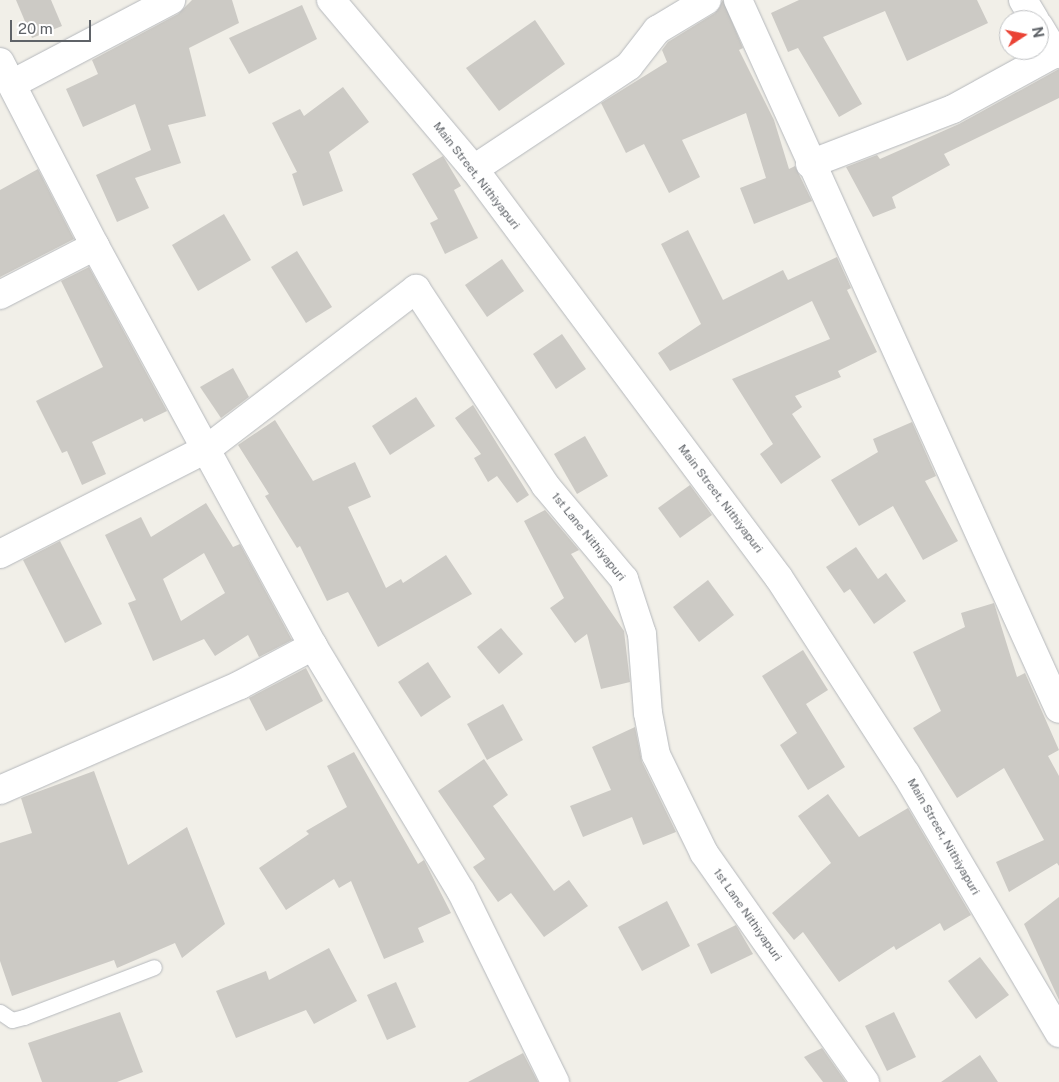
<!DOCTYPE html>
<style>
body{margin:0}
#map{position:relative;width:1059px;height:1082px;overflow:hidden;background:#f1efe8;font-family:"Public Sans",sans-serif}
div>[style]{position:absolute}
.building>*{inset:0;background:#cccac5}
.roads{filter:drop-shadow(0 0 1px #b5b8bc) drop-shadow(0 0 1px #b5b8bc)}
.lane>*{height:15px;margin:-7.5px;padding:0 7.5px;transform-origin:7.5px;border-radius:7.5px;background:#fff}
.street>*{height:28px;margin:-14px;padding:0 14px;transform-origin:14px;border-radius:14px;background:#fff}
span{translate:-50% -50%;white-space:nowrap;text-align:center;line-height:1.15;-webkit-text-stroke:4px #fff;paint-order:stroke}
.street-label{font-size:12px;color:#5f6368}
.north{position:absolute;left:999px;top:10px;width:50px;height:50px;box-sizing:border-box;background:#fff;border:1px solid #bfc1c3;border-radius:50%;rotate:79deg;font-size:14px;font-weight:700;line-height:20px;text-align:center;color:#5f6368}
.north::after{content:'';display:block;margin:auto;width:18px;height:22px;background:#ea4335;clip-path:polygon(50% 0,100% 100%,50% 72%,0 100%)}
.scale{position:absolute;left:10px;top:20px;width:81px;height:22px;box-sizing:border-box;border:2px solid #5f6368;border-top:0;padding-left:6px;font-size:15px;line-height:18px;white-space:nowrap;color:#5f6368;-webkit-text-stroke:4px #fff;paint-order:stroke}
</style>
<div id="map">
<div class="building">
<div style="clip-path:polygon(16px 0,51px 0,62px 26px,32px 38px)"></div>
<div style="clip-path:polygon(192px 0,232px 0,239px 23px,189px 48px,206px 116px,168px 125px,181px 163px,135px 178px,149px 208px,117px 222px,96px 175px,151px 150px,135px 104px,83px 127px,66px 89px,98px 74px,92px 60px,178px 14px)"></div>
<div style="clip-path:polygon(723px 0,743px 48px,739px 50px,774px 120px,789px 169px,795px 166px,812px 201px,754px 224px,740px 188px,766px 178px,746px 113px,682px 140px,700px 177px,669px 193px,644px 144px,626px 153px,601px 103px,667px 62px,662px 50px,668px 42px,715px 13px)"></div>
<div style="clip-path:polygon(799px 0,977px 0,988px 23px,907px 61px,885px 11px,823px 37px,862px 104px,839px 117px,798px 48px,788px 52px,771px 13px)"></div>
<div style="clip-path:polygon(302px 5px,317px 39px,249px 74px,229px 38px)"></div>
<div style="clip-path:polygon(535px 20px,565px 64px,499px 111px,466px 68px)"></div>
<div style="clip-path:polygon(1059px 69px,1059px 98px,944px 154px,950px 165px,892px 197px,896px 208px,873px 217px,846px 167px,877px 155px,880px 159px,959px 124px)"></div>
<div style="clip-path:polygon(343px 87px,369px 122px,329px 152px,343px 191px,303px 206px,292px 174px,297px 172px,272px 123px,300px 109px,304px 116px)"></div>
<div style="clip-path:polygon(443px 156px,461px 186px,454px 190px,478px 238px,445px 254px,430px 223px,438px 219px,412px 174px)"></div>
<div style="clip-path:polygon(38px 169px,74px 239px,0 277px,0 190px)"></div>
<div style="clip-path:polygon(224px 214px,251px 260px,198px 291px,172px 245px)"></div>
<div style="clip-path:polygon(688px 230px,723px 300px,783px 270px,788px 280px,837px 257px,851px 288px,847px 290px,877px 352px,838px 371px,841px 377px,795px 396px,802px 407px,792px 414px,821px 457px,781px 484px,760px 454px,773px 444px,732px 379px,830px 339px,812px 301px,670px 371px,658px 353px,701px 324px,661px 244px)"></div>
<div style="clip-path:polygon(297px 251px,332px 307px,306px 323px,271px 267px)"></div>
<div style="clip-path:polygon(502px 259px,524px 291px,487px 317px,465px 285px)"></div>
<div style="clip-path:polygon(89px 267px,167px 411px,144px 422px,142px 418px,92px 442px,106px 474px,82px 485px,67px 451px,62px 453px,36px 401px,103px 367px,61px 281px)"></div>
<div style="clip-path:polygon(562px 334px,586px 369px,556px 389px,533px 354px)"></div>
<div style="clip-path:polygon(233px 368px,249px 397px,221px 418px,200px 387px)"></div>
<div style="clip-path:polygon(416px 397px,435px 426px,390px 455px,372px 426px)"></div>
<div style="clip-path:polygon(473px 405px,529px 495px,517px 503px,497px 476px,488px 482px,474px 458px,481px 454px,455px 418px)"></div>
<div style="clip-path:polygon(275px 420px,313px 481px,355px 462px,371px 497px,348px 507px,386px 588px,401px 579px,403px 583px,446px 555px,472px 594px,378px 647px,348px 592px,327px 601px,300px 546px,297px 548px,265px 496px,269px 494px,238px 445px)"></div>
<div style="clip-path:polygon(912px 422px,936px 476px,925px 481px,958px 541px,923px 560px,893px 506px,859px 526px,831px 480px,878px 452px,873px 439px)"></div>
<div style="clip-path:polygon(585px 436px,608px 476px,577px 494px,554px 454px)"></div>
<div style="clip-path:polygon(690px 485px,712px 515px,680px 538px,658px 508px)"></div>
<div style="clip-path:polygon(evenodd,206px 503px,233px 547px,240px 544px,292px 640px,259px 657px,248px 635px,215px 656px,204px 639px,153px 661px,128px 603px,136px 600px,105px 535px,141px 517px,151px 537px,206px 503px,204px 553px,225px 593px,181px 621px,163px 579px,204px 553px)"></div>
<div style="clip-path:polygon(545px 510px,579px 550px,571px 554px,624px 631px,630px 682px,601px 689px,587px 634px,575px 643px,550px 608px,564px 598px,524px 521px)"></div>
<div style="clip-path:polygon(60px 541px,102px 624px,65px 643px,23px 560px)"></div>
<div style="clip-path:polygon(856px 547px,878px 579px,886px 573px,906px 601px,874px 624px,850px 589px,844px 593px,826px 567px)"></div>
<div style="clip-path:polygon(708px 580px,734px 615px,699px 642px,673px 607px)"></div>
<div style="clip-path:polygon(994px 603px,1017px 677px,1025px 673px,1059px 750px,1048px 756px,1059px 776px,1059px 866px,1057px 863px,1009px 892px,996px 862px,1044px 840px,1004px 768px,957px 798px,913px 728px,941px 711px,913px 652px,965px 627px,961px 613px)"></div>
<div style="clip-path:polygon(501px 628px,523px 654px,499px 674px,477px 647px)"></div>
<div style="clip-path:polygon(803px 650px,828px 690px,806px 704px,845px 767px,808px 790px,780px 745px,797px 733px,762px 676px)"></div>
<div style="clip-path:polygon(428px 662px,451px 697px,421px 717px,398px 682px)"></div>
<div style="clip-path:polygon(306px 668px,323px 701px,266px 731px,249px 698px)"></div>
<div style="clip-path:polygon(503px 704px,523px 740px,487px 760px,467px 724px)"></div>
<div style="clip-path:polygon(635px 727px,642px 762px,676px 832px,643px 845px,632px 817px,583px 837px,570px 806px,611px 790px,592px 747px)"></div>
<div style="clip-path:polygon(354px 752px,418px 864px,424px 860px,451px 913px,418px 928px,424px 942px,384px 959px,351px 881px,339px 888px,334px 879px,286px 910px,259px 868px,309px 834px,306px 831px,347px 807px,327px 766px)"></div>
<div style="clip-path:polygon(484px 759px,508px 795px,493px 806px,554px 891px,569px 880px,588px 906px,544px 937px,511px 893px,498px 902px,473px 867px,485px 859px,438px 791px)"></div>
<div style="clip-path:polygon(94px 771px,128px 865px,187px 827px,225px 924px,182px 958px,175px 943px,117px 968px,114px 960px,12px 996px,0 961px,0 843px,32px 833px,21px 798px)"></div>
<div style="clip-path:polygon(828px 794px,859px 837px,908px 808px,971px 915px,944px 931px,940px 923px,896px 950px,894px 946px,839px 982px,803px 932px,794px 940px,772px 913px,831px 863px,798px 816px)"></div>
<div style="clip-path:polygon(1059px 897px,1059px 1000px,1024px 924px)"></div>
<div style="clip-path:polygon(667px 901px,690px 946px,642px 971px,618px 927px)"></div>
<div style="clip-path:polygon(736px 925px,753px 954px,711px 974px,697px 944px)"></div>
<div style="clip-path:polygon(329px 948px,357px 1001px,314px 1024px,306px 1010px,236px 1038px,216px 991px,266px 971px,269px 980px)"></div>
<div style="clip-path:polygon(980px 957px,1009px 995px,976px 1019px,948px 981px)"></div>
<div style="clip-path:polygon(396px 982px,416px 1027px,387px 1040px,367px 995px)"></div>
<div style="clip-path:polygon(120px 1012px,143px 1072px,117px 1082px,42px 1082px,28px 1043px)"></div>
<div style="clip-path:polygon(894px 1012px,916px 1057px,887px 1071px,865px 1026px)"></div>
<div style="clip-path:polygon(822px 1048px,846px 1082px,823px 1082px,804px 1057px)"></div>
<div style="clip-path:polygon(523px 1053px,538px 1082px,468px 1082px)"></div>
<div style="clip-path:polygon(980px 1055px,998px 1082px,941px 1082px)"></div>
</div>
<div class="roads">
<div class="lane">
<div style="left:0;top:1012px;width:14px;rotate:34deg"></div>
<div style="left:12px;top:1020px;width:12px;rotate:-14deg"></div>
<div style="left:24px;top:1017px;width:139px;rotate:-21deg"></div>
</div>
<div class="street">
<div style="left:331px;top:0;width:221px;rotate:49.8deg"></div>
<div style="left:474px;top:169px;width:510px;rotate:53.29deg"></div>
<div style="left:779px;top:578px;width:234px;rotate:57.1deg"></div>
<div style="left:906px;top:774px;width:301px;rotate:59.4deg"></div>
<div style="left:738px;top:0;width:778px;rotate:65.64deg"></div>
<div style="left:1023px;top:0;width:23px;rotate:59deg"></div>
<div style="left:1039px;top:26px;width:33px;rotate:59deg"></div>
<div style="left:0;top:62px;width:207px;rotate:62.7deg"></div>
<div style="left:95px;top:246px;width:456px;rotate:61.4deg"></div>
<div style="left:313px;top:646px;width:286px;rotate:58.9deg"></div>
<div style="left:461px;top:891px;width:213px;rotate:63.8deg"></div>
<div style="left:12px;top:84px;width:180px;rotate:-27.8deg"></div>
<div style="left:810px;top:164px;width:153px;rotate:-21deg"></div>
<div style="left:953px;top:109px;width:121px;rotate:-28.7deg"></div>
<div style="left:474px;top:169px;width:186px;rotate:-33.6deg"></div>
<div style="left:629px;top:66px;width:46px;rotate:-52.1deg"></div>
<div style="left:657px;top:30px;width:58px;rotate:-31deg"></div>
<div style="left:0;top:295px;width:107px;rotate:-27.3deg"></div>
<div style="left:0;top:554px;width:233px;rotate:-27deg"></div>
<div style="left:208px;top:448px;width:262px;rotate:-37.4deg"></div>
<div style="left:416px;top:289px;width:235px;rotate:56.6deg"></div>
<div style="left:545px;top:485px;width:123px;rotate:50deg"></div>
<div style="left:624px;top:579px;width:58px;rotate:71.9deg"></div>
<div style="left:642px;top:634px;width:79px;rotate:85.7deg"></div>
<div style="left:648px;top:713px;width:43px;rotate:79.2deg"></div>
<div style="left:656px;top:755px;width:109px;rotate:63.9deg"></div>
<div style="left:704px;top:853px;width:280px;rotate:54.9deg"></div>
<div style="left:0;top:790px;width:262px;rotate:-23.6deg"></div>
<div style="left:240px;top:685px;width:83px;rotate:-28.1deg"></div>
</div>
</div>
<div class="street-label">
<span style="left:476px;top:176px;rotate:52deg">Main Street, Nithiyapuri</span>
<span style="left:720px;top:499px;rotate:53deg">Main Street, Nithiyapuri</span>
<span style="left:588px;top:537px;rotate:51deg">1st Lane Nithiyapuri</span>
<span style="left:943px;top:837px;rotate:60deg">Main Street, Nithiyapuri</span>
<span style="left:747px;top:915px;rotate:55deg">1st Lane Nithiyapuri</span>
</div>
<div class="north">N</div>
<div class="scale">20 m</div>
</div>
